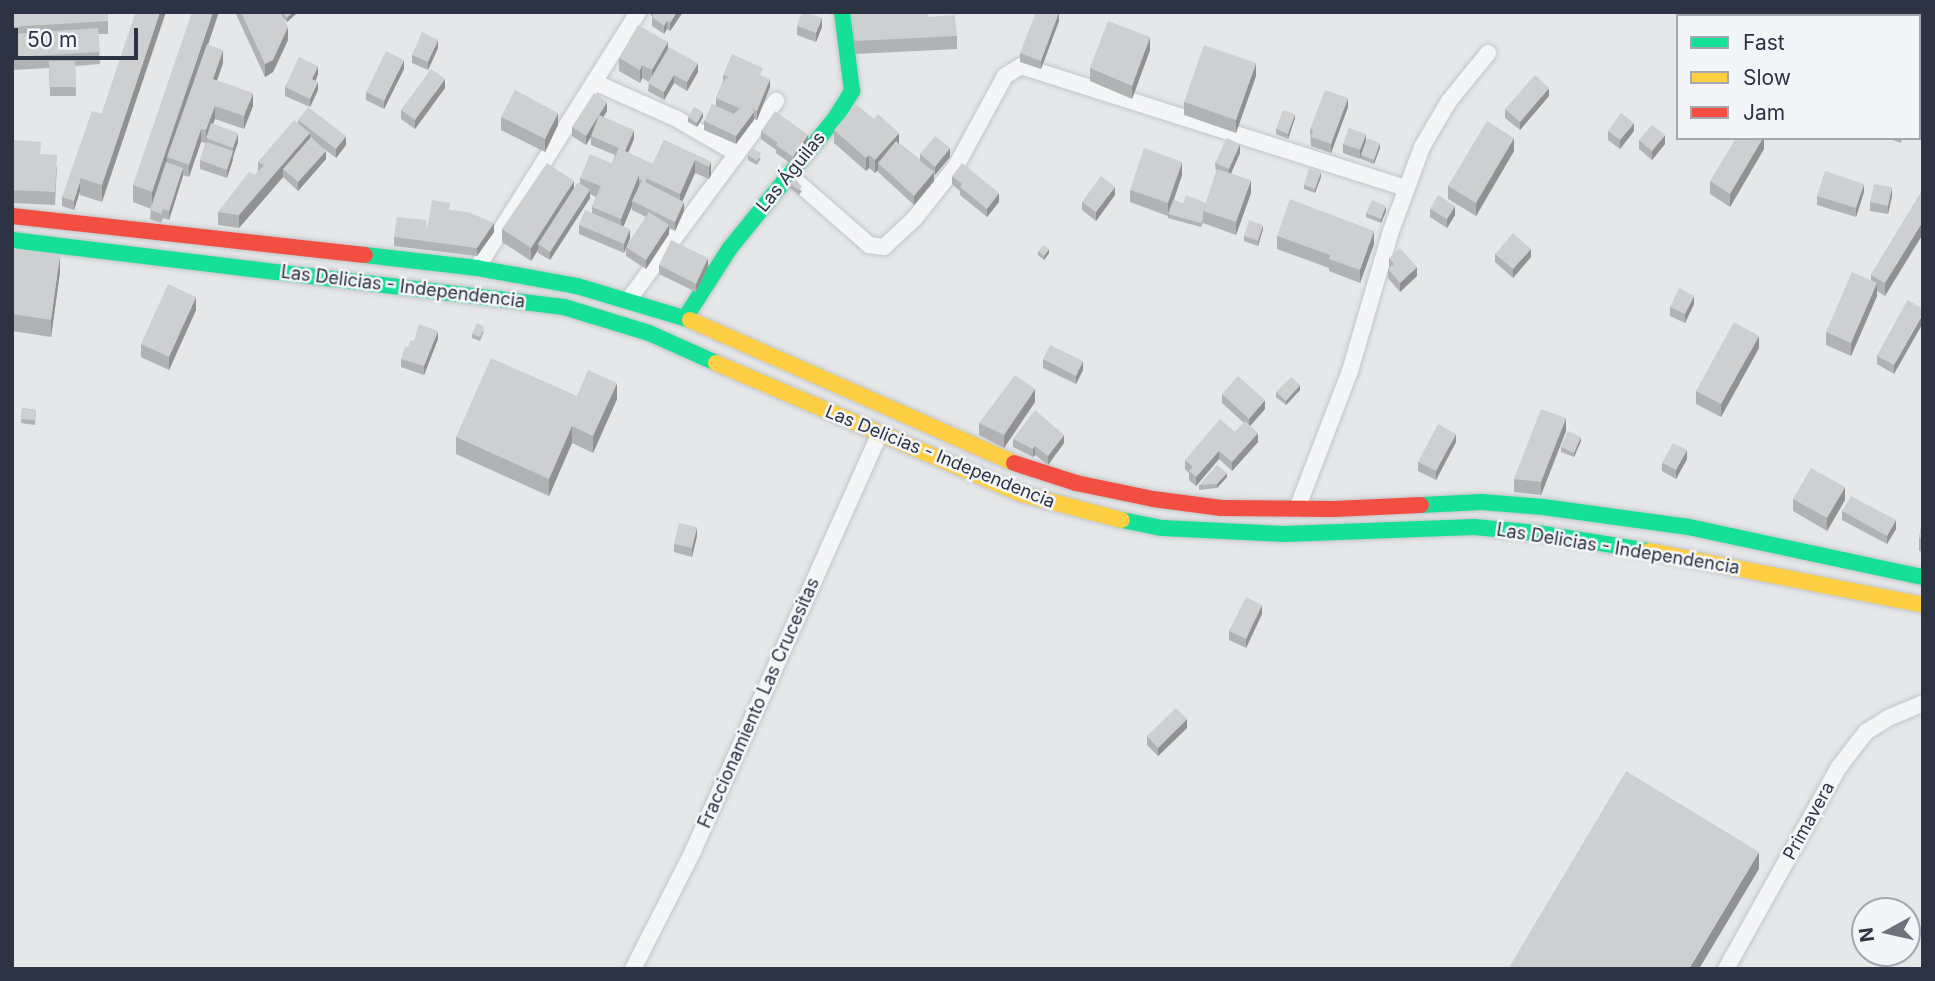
<!DOCTYPE html>
<meta charset="utf-8">
<style>
body{margin:0}
#map{position:relative;width:1935px;height:981px;overflow:hidden;background:#e5e7e9;font-family:Inter,sans-serif}
div>[style]{position:absolute}
.roads{filter:drop-shadow(0 0 2px #c3c5c7) drop-shadow(0 0 2px #c3c5c7)}
.street>*{height:16px;margin:-8px;padding:0 8px;transform-origin:8px;border-radius:8px;background:#f4f5f6}
.fast>*{height:16px;margin:-8px;padding:0 8px;transform-origin:8px;border-radius:8px;background:#16e098}
.slow>*{height:16px;margin:-8px;padding:0 8px;transform-origin:8px;border-radius:8px;background:#ffcf43}
.jam>*{height:16px;margin:-8px;padding:0 8px;transform-origin:8px;border-radius:8px;background:#f24e42}
.wall>*{inset:0;background:#b0b2b4}
.shaded-wall>*{inset:0;background:#909192}
.building>*{inset:0;background:#cdcfd1}
span{translate:-50% -50%;white-space:nowrap;text-align:center;line-height:1.15;-webkit-text-stroke:5px #f3f5f8;paint-order:stroke}
.street-label{font-size:18px;color:#2c3342}
.frame{position:absolute;inset:0;border:14px solid #2c3342;pointer-events:none}
.legend{position:absolute;left:1676px;top:14px;width:245px;height:126px;box-sizing:border-box;background:#f3f5f8;border:2px solid #a3a7af;margin:0;padding:9px 12px;list-style:none;font-size:21px;color:#2c3342}
.legend li{display:flex;align-items:center;gap:14px;height:35px}
.legend b{width:35px;border:2px solid #a3a7af}
.north{position:absolute;left:1851px;top:897px;width:70px;height:70px;box-sizing:border-box;background:#f3f5f8;border:2px solid #a3a7af;border-radius:50%;rotate:262deg;font-size:19px;font-weight:700;line-height:28px;text-align:center;color:#2c3342}
.north::after{content:'';display:block;margin:auto;width:24px;height:32px;background:#6d727c;clip-path:polygon(50% 0,100% 100%,50% 72%,0 100%)}
.scale{position:absolute;left:14px;top:28px;width:124px;height:32px;box-sizing:border-box;border:4px solid #2c3342;border-top:0;padding-left:9px;font-size:21px;line-height:24px;white-space:nowrap;color:#2c3342;-webkit-text-stroke:5px #f3f5f8;paint-order:stroke}
</style>
<div id="map">
<div class="roads">
<div class="street">
<div style="left:594px;top:82px;width:91px;rotate:24deg"></div>
<div style="left:677px;top:119px;width:68px;rotate:30deg"></div>
<div style="left:788px;top:174px;width:108px;rotate:41.2deg"></div>
<div style="left:869px;top:245px;width:15px;rotate:8deg"></div>
<div style="left:884px;top:247px;width:42px;rotate:-43.1deg"></div>
<div style="left:915px;top:218px;width:66px;rotate:-51.7deg"></div>
<div style="left:956px;top:166px;width:102px;rotate:-61.4deg"></div>
<div style="left:1005px;top:76px;width:19px;rotate:-32deg"></div>
<div style="left:1021px;top:66px;width:404px;rotate:17.6deg"></div>
<div style="left:477px;top:268px;width:302px;rotate:-57.8deg"></div>
<div style="left:629px;top:299px;width:247px;rotate:-53.4deg"></div>
<div style="left:1297px;top:509px;width:148px;rotate:-69deg"></div>
<div style="left:1350px;top:371px;width:146px;rotate:-73.7deg"></div>
<div style="left:1391px;top:231px;width:90px;rotate:-69.7deg"></div>
<div style="left:1422px;top:147px;width:53px;rotate:-59.6deg"></div>
<div style="left:1449px;top:101px;width:62px;rotate:-50.9deg"></div>
<div style="left:633px;top:969px;width:132px;rotate:-63deg"></div>
<div style="left:693px;top:851px;width:456px;rotate:-65.9deg"></div>
<div style="left:1726px;top:969px;width:231px;rotate:-60.8deg"></div>
<div style="left:1839px;top:767px;width:44px;rotate:-52.4deg"></div>
<div style="left:1866px;top:732px;width:26px;rotate:-32deg"></div>
<div style="left:1888px;top:718px;width:38px;rotate:-23deg"></div>
</div>
<div class="fast">
<div style="left:12px;top:240px;width:556px;rotate:6.92deg"></div>
<div style="left:564px;top:307px;width:89px;rotate:17deg"></div>
<div style="left:649px;top:333px;width:73px;rotate:24.1deg"></div>
<div style="left:365px;top:255px;width:113px;rotate:6.6deg"></div>
<div style="left:477px;top:268px;width:102px;rotate:10.2deg"></div>
<div style="left:577px;top:286px;width:118px;rotate:16.7deg"></div>
<div style="left:685px;top:318px;width:83px;rotate:-57.3deg"></div>
<div style="left:730px;top:248px;width:169px;rotate:-51deg"></div>
<div style="left:836px;top:117px;width:31px;rotate:-58deg"></div>
<div style="left:852px;top:91px;width:80px;rotate:-97.2deg"></div>
<div style="left:1421px;top:505px;width:61px;rotate:-2.8deg"></div>
<div style="left:1482px;top:502px;width:61px;rotate:4.7deg"></div>
<div style="left:1543px;top:507px;width:147px;rotate:7.8deg"></div>
<div style="left:1689px;top:527px;width:239px;rotate:12.1deg"></div>
<div style="left:1122px;top:520px;width:41px;rotate:11.3deg"></div>
<div style="left:1162px;top:528px;width:122px;rotate:2.8deg"></div>
<div style="left:1284px;top:534px;width:190px;rotate:-2.1deg"></div>
<div style="left:1474px;top:527px;width:63px;rotate:5.4deg"></div>
<div style="left:1537px;top:533px;width:113px;rotate:9.1deg"></div>
</div>
<div class="slow">
<div style="left:690px;top:320px;width:354px;rotate:23.8deg"></div>
<div style="left:716px;top:363px;width:333px;rotate:23.2deg"></div>
<div style="left:1022px;top:494px;width:103px;rotate:14.6deg"></div>
<div style="left:1649px;top:551px;width:279px;rotate:11.1deg"></div>
</div>
<div class="jam">
<div style="left:12px;top:216px;width:355px;rotate:6.3deg"></div>
<div style="left:1014px;top:463px;width:65px;rotate:17.9deg"></div>
<div style="left:1076px;top:483px;width:79px;rotate:11.7deg"></div>
<div style="left:1153px;top:499px;width:69px;rotate:7.5deg"></div>
<div style="left:1221px;top:508px;width:113px;rotate:0.5deg"></div>
<div style="left:1334px;top:509px;width:87px;rotate:-2.6deg"></div>
</div>
</div>
<div class="wall">
<div style="clip-path:polygon(12px 12px,108px 21px,108px 34px,98px 34px,100px 64px,75px 66px,76px 96px,50px 96px,49px 68px,12px 70px)"></div>
<div style="clip-path:polygon(136px 12px,102px 202px,80px 195px,80px 191px,74px 210px,62px 206px,62px 197px,102px 114px)"></div>
<div style="clip-path:polygon(235px 12px,298px 12px,287px 22px,282px 17px,288px 40px,273px 72px,265px 77px)"></div>
<div style="clip-path:polygon(651px 12px,683px 12px,670px 31px,667px 29px,664px 34px,652px 26px,652px 16px,651px 16px)"></div>
<div style="clip-path:polygon(852px 12px,928px 17px,957px 36px,957px 49px,855px 54px)"></div>
<div style="clip-path:polygon(1059px 21px,1041px 69px,1020px 62px,1020px 53px)"></div>
<div style="clip-path:polygon(797px 26px,822px 27px,816px 42px,797px 35px)"></div>
<div style="clip-path:polygon(208px 45px,223px 63px,217px 81px,253px 106px,244px 129px,215px 119px,213px 124px,238px 142px,227px 178px,200px 169px,200px 160px,206px 143px,201px 142px,189px 177px,183px 175px,169px 220px,163px 218px,161px 223px,150px 219px,151px 209px,133px 202px,133px 185px)"></div>
<div style="clip-path:polygon(438px 48px,428px 70px,412px 63px,412px 55px)"></div>
<div style="clip-path:polygon(668px 48px,698px 72px,687px 91px,674px 83px,664px 100px,648px 91px,649px 82px,642px 78px,640px 83px,619px 71px,619px 58px)"></div>
<div style="clip-path:polygon(1150px 50px,1132px 99px,1090px 81px,1090px 68px)"></div>
<div style="clip-path:polygon(404px 69px,384px 109px,366px 100px,366px 92px)"></div>
<div style="clip-path:polygon(318px 74px,316px 81px,318px 90px,310px 107px,285px 96px,285px 87px)"></div>
<div style="clip-path:polygon(723px 75px,763px 76px,770px 87px,757px 120px,754px 119px,736px 144px,704px 130px,704px 121px,716px 106px,716px 98px,723px 82px)"></div>
<div style="clip-path:polygon(1256px 76px,1236px 133px,1184px 115px,1184px 102px)"></div>
<div style="clip-path:polygon(445px 88px,415px 129px,401px 119px,401px 110px)"></div>
<div style="clip-path:polygon(1549px 96px,1520px 130px,1505px 118px,1505px 109px)"></div>
<div style="clip-path:polygon(1348px 107px,1331px 153px,1311px 146px,1310px 129px)"></div>
<div style="clip-path:polygon(607px 111px,603px 117px,634px 139px,628px 153px,653px 164px,664px 140px,711px 162px,711px 175px,709px 179px,695px 173px,682px 201px,684px 211px,675px 231px,669px 228px,669px 234px,646px 269px,626px 256px,626px 247px,646px 217px,632px 210px,632px 206px,623px 227px,630px 238px,624px 253px,579px 234px,579px 225px,592px 213px,592px 207px,596px 197px,590px 194px,590px 198px,550px 260px,538px 253px,538px 250px,531px 261px,502px 242px,502px 229px,580px 184px,580px 178px,612px 164px,615px 155px,591px 145px,591px 137px,586px 145px,572px 136px,572px 127px)"></div>
<div style="clip-path:polygon(501px 117px,558px 125px,545px 152px,501px 130px)"></div>
<div style="clip-path:polygon(688px 117px,703px 117px,697px 127px,688px 122px)"></div>
<div style="clip-path:polygon(1295px 118px,1288px 139px,1276px 134px,1276px 129px)"></div>
<div style="clip-path:polygon(298px 120px,346px 145px,336px 158px,323px 148px,326px 159px,298px 191px,283px 177px,239px 228px,218px 225px,218px 212px,258px 172px,258px 162px,298px 123px)"></div>
<div style="clip-path:polygon(834px 130px,899px 143px,920px 160px,920px 154px,950px 157px,934px 175px,934px 181px,914px 205px,878px 172px,878px 170px,875px 173px,869px 168px,866px 171px,834px 143px)"></div>
<div style="clip-path:polygon(761px 131px,808px 144px,793px 165px,776px 153px,776px 150px,761px 139px)"></div>
<div style="clip-path:polygon(1608px 131px,1634px 131px,1620px 149px,1608px 140px)"></div>
<div style="clip-path:polygon(1764px 138px,1764px 149px,1730px 207px,1710px 194px,1710px 181px)"></div>
<div style="clip-path:polygon(1887px 138px,1902px 138px,1901px 143px)"></div>
<div style="clip-path:polygon(12px 140px,57px 167px,55px 205px,12px 203px)"></div>
<div style="clip-path:polygon(1639px 140px,1665px 144px,1652px 160px,1639px 149px)"></div>
<div style="clip-path:polygon(1366px 141px,1380px 148px,1374px 164px,1361px 159px,1361px 156px,1360px 159px,1343px 153px,1343px 144px)"></div>
<div style="clip-path:polygon(1514px 151px,1476px 216px,1448px 199px,1448px 186px)"></div>
<div style="clip-path:polygon(1240px 153px,1231px 173px,1251px 193px,1236px 235px,1203px 223px,1201px 227px,1168px 218px,1168px 216px,1130px 202px,1130px 190px,1182px 175px,1174px 200px,1183px 204px,1206px 203px,1216px 172px,1215px 163px)"></div>
<div style="clip-path:polygon(748px 155px,761px 158px,757px 165px,748px 160px)"></div>
<div style="clip-path:polygon(952px 176px,999px 202px,987px 217px,960px 195px,960px 191px,952px 184px)"></div>
<div style="clip-path:polygon(1321px 177px,1315px 193px,1304px 189px,1304px 185px)"></div>
<div style="clip-path:polygon(789px 183px,802px 191px,799px 195px,789px 187px)"></div>
<div style="clip-path:polygon(1922px 191px,1885px 296px,1877px 291px,1877px 296px,1851px 356px,1826px 345px,1826px 332px,1871px 280px,1871px 275px)"></div>
<div style="clip-path:polygon(1864px 192px,1856px 217px,1817px 205px,1817px 196px)"></div>
<div style="clip-path:polygon(1115px 195px,1096px 221px,1082px 210px,1082px 202px)"></div>
<div style="clip-path:polygon(1892px 196px,1888px 214px,1870px 211px,1870px 202px)"></div>
<div style="clip-path:polygon(1430px 209px,1455px 215px,1447px 228px,1430px 217px)"></div>
<div style="clip-path:polygon(450px 210px,494px 232px,477px 256px,394px 246px,394px 237px,427px 230px)"></div>
<div style="clip-path:polygon(1386px 211px,1381px 223px,1366px 217px,1366px 213px)"></div>
<div style="clip-path:polygon(1263px 229px,1258px 246px,1244px 241px,1244px 236px)"></div>
<div style="clip-path:polygon(1277px 236px,1374px 244px,1360px 283px,1329px 271px,1329px 268px,1277px 249px)"></div>
<div style="clip-path:polygon(12px 248px,60px 272px,51px 337px,12px 331px)"></div>
<div style="clip-path:polygon(1038px 251px,1049px 253px,1044px 260px,1038px 255px)"></div>
<div style="clip-path:polygon(1495px 254px,1531px 257px,1513px 278px,1495px 262px)"></div>
<div style="clip-path:polygon(1389px 258px,1417px 276px,1400px 292px,1388px 278px,1388px 269px,1390px 268px,1389px 266px)"></div>
<div style="clip-path:polygon(659px 265px,708px 267px,696px 292px,659px 274px)"></div>
<div style="clip-path:polygon(1908px 300px,1894px 374px,1877px 364px,1877px 356px)"></div>
<div style="clip-path:polygon(1694px 304px,1685px 323px,1670px 316px,1670px 307px)"></div>
<div style="clip-path:polygon(196px 310px,169px 370px,141px 357px,141px 344px)"></div>
<div style="clip-path:polygon(484px 331px,480px 341px,472px 338px,472px 334px)"></div>
<div style="clip-path:polygon(438px 339px,424px 375px,401px 367px,401px 359px,414px 341px)"></div>
<div style="clip-path:polygon(1759px 348px,1721px 417px,1696px 404px,1696px 391px)"></div>
<div style="clip-path:polygon(1043px 359px,1083px 370px,1076px 384px,1043px 368px)"></div>
<div style="clip-path:polygon(1300px 390px,1286px 405px,1276px 397px,1276px 392px)"></div>
<div style="clip-path:polygon(1222px 394px,1265px 409px,1250px 426px,1258px 442px,1232px 471px,1219px 459px,1196px 486px,1189px 480px,1189px 473px,1185px 469px,1185px 460px,1235px 432px,1244px 423px,1222px 403px)"></div>
<div style="clip-path:polygon(577px 396px,617px 399px,593px 453px,572px 443px,549px 496px,456px 454px,456px 437px)"></div>
<div style="clip-path:polygon(1035px 402px,1004px 448px,979px 435px,979px 423px)"></div>
<div style="clip-path:polygon(22px 408px,36px 410px,35px 425px,21px 423px)"></div>
<div style="clip-path:polygon(1566px 431px,1541px 495px,1514px 492px,1514px 479px)"></div>
<div style="clip-path:polygon(1013px 439px,1064px 443px,1048px 465px,1035px 455px,1033px 457px,1013px 447px)"></div>
<div style="clip-path:polygon(1581px 441px,1574px 457px,1561px 452px,1561px 447px)"></div>
<div style="clip-path:polygon(1456px 442px,1436px 480px,1418px 471px,1418px 462px)"></div>
<div style="clip-path:polygon(1687px 459px,1676px 479px,1662px 471px,1662px 463px)"></div>
<div style="clip-path:polygon(1227px 477px,1217px 488px,1199px 490px,1199px 485px)"></div>
<div style="clip-path:polygon(1793px 499px,1845px 500px,1827px 531px,1793px 511px)"></div>
<div style="clip-path:polygon(1842px 511px,1896px 529px,1887px 544px,1842px 520px)"></div>
<div style="clip-path:polygon(1923px 518px,1923px 552px,1919px 551px,1919px 538px)"></div>
<div style="clip-path:polygon(697px 536px,692px 557px,674px 552px,674px 544px)"></div>
<div style="clip-path:polygon(1262px 614px,1246px 648px,1229px 640px,1229px 631px)"></div>
<div style="clip-path:polygon(1187px 728px,1158px 756px,1147px 745px,1147px 736px)"></div>
</div>
<div class="shaded-wall">
<div style="clip-path:polygon(160px 12px,166px 12px,102px 202px,102px 185px)"></div>
<div style="clip-path:polygon(213px 12px,219px 12px,170px 158px,167px 157px,167px 166px,152px 209px,152px 192px)"></div>
<div style="clip-path:polygon(293px 12px,298px 12px,287px 22px,287px 18px)"></div>
<div style="clip-path:polygon(677px 12px,683px 12px,670px 31px,670px 23px)"></div>
<div style="clip-path:polygon(1059px 12px,1059px 21px,1041px 69px,1041px 61px)"></div>
<div style="clip-path:polygon(822px 18px,822px 27px,816px 42px,816px 33px)"></div>
<div style="clip-path:polygon(667px 21px,667px 29px,664px 34px,664px 26px)"></div>
<div style="clip-path:polygon(288px 27px,288px 40px,273px 72px,265px 77px,265px 64px)"></div>
<div style="clip-path:polygon(1150px 37px,1150px 50px,1132px 99px,1132px 86px)"></div>
<div style="clip-path:polygon(438px 40px,438px 48px,428px 70px,428px 62px)"></div>
<div style="clip-path:polygon(668px 42px,668px 55px,652px 83px,652px 70px)"></div>
<div style="clip-path:polygon(223px 50px,223px 63px,213px 92px,213px 79px)"></div>
<div style="clip-path:polygon(404px 60px,404px 69px,384px 109px,384px 101px)"></div>
<div style="clip-path:polygon(698px 63px,698px 72px,687px 91px,687px 82px)"></div>
<div style="clip-path:polygon(1256px 63px,1256px 76px,1236px 133px,1236px 120px)"></div>
<div style="clip-path:polygon(642px 65px,642px 78px,640px 83px,640px 70px)"></div>
<div style="clip-path:polygon(318px 66px,318px 74px,312px 88px,312px 79px)"></div>
<div style="clip-path:polygon(674px 75px,674px 83px,664px 100px,664px 92px)"></div>
<div style="clip-path:polygon(445px 79px,445px 88px,415px 129px,415px 120px)"></div>
<div style="clip-path:polygon(770px 79px,770px 87px,757px 120px,757px 111px)"></div>
<div style="clip-path:polygon(318px 82px,318px 90px,310px 107px,310px 99px)"></div>
<div style="clip-path:polygon(1549px 88px,1549px 96px,1520px 130px,1520px 122px)"></div>
<div style="clip-path:polygon(253px 93px,253px 106px,244px 129px,244px 116px)"></div>
<div style="clip-path:polygon(1348px 98px,1348px 107px,1331px 153px,1331px 144px)"></div>
<div style="clip-path:polygon(607px 102px,607px 111px,586px 145px,586px 136px)"></div>
<div style="clip-path:polygon(215px 106px,215px 119px,207px 139px,206px 138px,206px 143px,206px 130px)"></div>
<div style="clip-path:polygon(703px 112px,703px 117px,697px 127px,697px 123px)"></div>
<div style="clip-path:polygon(754px 112px,754px 120px,736px 144px,736px 136px)"></div>
<div style="clip-path:polygon(558px 113px,558px 125px,545px 152px,545px 139px)"></div>
<div style="clip-path:polygon(1295px 114px,1295px 118px,1288px 139px,1288px 134px)"></div>
<div style="clip-path:polygon(1634px 123px,1634px 131px,1620px 149px,1620px 140px)"></div>
<div style="clip-path:polygon(201px 129px,201px 142px,189px 177px,189px 165px)"></div>
<div style="clip-path:polygon(634px 130px,634px 139px,625px 160px,625px 151px)"></div>
<div style="clip-path:polygon(238px 133px,238px 142px,233px 156px,233px 148px)"></div>
<div style="clip-path:polygon(310px 133px,310px 146px,283px 169px,283px 177px,239px 228px,239px 215px)"></div>
<div style="clip-path:polygon(899px 133px,899px 146px,878px 163px,878px 170px,875px 173px,875px 160px)"></div>
<div style="clip-path:polygon(1366px 134px,1366px 143px,1360px 159px,1360px 150px)"></div>
<div style="clip-path:polygon(808px 135px,808px 144px,793px 165px,793px 157px)"></div>
<div style="clip-path:polygon(1665px 135px,1665px 144px,1652px 160px,1652px 151px)"></div>
<div style="clip-path:polygon(346px 136px,346px 145px,336px 158px,336px 149px)"></div>
<div style="clip-path:polygon(1514px 138px,1514px 151px,1476px 216px,1476px 203px)"></div>
<div style="clip-path:polygon(1763px 138px,1764px 138px,1764px 149px,1730px 207px,1730px 194px)"></div>
<div style="clip-path:polygon(1380px 143px,1380px 148px,1374px 164px,1374px 160px)"></div>
<div style="clip-path:polygon(1240px 144px,1240px 153px,1229px 178px,1229px 169px)"></div>
<div style="clip-path:polygon(950px 148px,950px 157px,935px 175px,935px 167px)"></div>
<div style="clip-path:polygon(233px 151px,233px 160px,227px 178px,227px 170px)"></div>
<div style="clip-path:polygon(326px 151px,326px 159px,298px 191px,298px 182px)"></div>
<div style="clip-path:polygon(869px 155px,869px 168px,866px 171px,866px 158px)"></div>
<div style="clip-path:polygon(695px 160px,695px 173px,680px 207px,680px 194px)"></div>
<div style="clip-path:polygon(711px 162px,711px 175px,709px 179px,709px 167px)"></div>
<div style="clip-path:polygon(1182px 162px,1182px 175px,1168px 216px,1168px 203px)"></div>
<div style="clip-path:polygon(183px 168px,183px 176px,169px 220px,169px 211px)"></div>
<div style="clip-path:polygon(934px 172px,934px 181px,914px 205px,914px 196px)"></div>
<div style="clip-path:polygon(1321px 172px,1321px 177px,1315px 193px,1315px 189px)"></div>
<div style="clip-path:polygon(639px 175px,639px 188px,632px 201px,632px 206px,621px 232px,621px 219px)"></div>
<div style="clip-path:polygon(1251px 180px,1251px 193px,1236px 235px,1236px 222px)"></div>
<div style="clip-path:polygon(574px 181px,574px 194px,538px 244px,538px 250px,531px 261px,531px 248px)"></div>
<div style="clip-path:polygon(80px 182px,80px 191px,74px 210px,74px 201px)"></div>
<div style="clip-path:polygon(1864px 184px,1864px 192px,1856px 217px,1856px 208px)"></div>
<div style="clip-path:polygon(1115px 187px,1115px 195px,1096px 221px,1096px 212px)"></div>
<div style="clip-path:polygon(1892px 187px,1892px 196px,1888px 214px,1888px 206px)"></div>
<div style="clip-path:polygon(590px 190px,590px 198px,550px 260px,550px 252px)"></div>
<div style="clip-path:polygon(999px 193px,999px 202px,987px 217px,987px 209px)"></div>
<div style="clip-path:polygon(684px 202px,684px 211px,675px 231px,675px 222px)"></div>
<div style="clip-path:polygon(1386px 206px,1386px 211px,1381px 223px,1381px 219px)"></div>
<div style="clip-path:polygon(1455px 206px,1455px 215px,1447px 228px,1447px 219px)"></div>
<div style="clip-path:polygon(1923px 221px,1923px 234px,1885px 296px,1885px 283px)"></div>
<div style="clip-path:polygon(494px 223px,494px 232px,477px 256px,477px 248px)"></div>
<div style="clip-path:polygon(669px 225px,669px 234px,646px 269px,646px 260px)"></div>
<div style="clip-path:polygon(1263px 225px,1263px 229px,1258px 246px,1258px 241px)"></div>
<div style="clip-path:polygon(630px 229px,630px 238px,624px 253px,624px 244px)"></div>
<div style="clip-path:polygon(1374px 231px,1374px 244px,1360px 283px,1360px 270px)"></div>
<div style="clip-path:polygon(1049px 249px,1049px 253px,1044px 260px,1044px 256px)"></div>
<div style="clip-path:polygon(1531px 249px,1531px 257px,1513px 278px,1513px 269px)"></div>
<div style="clip-path:polygon(60px 255px,60px 272px,51px 337px,51px 320px)"></div>
<div style="clip-path:polygon(708px 258px,708px 267px,696px 292px,696px 284px)"></div>
<div style="clip-path:polygon(1417px 267px,1417px 276px,1400px 292px,1400px 283px)"></div>
<div style="clip-path:polygon(1877px 283px,1877px 296px,1851px 356px,1851px 343px)"></div>
<div style="clip-path:polygon(1694px 296px,1694px 304px,1685px 323px,1685px 314px)"></div>
<div style="clip-path:polygon(196px 297px,196px 310px,169px 370px,169px 357px)"></div>
<div style="clip-path:polygon(1923px 314px,1923px 323px,1894px 374px,1894px 365px)"></div>
<div style="clip-path:polygon(438px 331px,438px 339px,424px 375px,424px 366px)"></div>
<div style="clip-path:polygon(1759px 336px,1759px 348px,1721px 417px,1721px 404px)"></div>
<div style="clip-path:polygon(1083px 361px,1083px 370px,1076px 384px,1076px 376px)"></div>
<div style="clip-path:polygon(617px 383px,617px 399px,593px 453px,593px 436px)"></div>
<div style="clip-path:polygon(1300px 385px,1300px 390px,1286px 405px,1286px 401px)"></div>
<div style="clip-path:polygon(1035px 389px,1035px 402px,1004px 448px,1004px 435px)"></div>
<div style="clip-path:polygon(1265px 400px,1265px 409px,1249px 427px,1249px 419px)"></div>
<div style="clip-path:polygon(1566px 418px,1566px 431px,1541px 495px,1541px 482px)"></div>
<div style="clip-path:polygon(572px 426px,572px 443px,549px 496px,549px 479px)"></div>
<div style="clip-path:polygon(1258px 433px,1258px 442px,1232px 471px,1232px 462px)"></div>
<div style="clip-path:polygon(1456px 434px,1456px 442px,1436px 480px,1436px 471px)"></div>
<div style="clip-path:polygon(1064px 435px,1064px 443px,1048px 465px,1048px 456px)"></div>
<div style="clip-path:polygon(1581px 437px,1581px 441px,1574px 457px,1574px 453px)"></div>
<div style="clip-path:polygon(1035px 446px,1035px 455px,1033px 457px,1033px 449px)"></div>
<div style="clip-path:polygon(1687px 450px,1687px 459px,1676px 479px,1676px 470px)"></div>
<div style="clip-path:polygon(1219px 451px,1219px 459px,1196px 486px,1196px 477px)"></div>
<div style="clip-path:polygon(1227px 473px,1227px 477px,1217px 488px,1217px 484px)"></div>
<div style="clip-path:polygon(1845px 487px,1845px 500px,1827px 531px,1827px 518px)"></div>
<div style="clip-path:polygon(1896px 520px,1896px 529px,1887px 544px,1887px 536px)"></div>
<div style="clip-path:polygon(697px 527px,697px 536px,692px 557px,692px 548px)"></div>
<div style="clip-path:polygon(1262px 605px,1262px 614px,1246px 648px,1246px 639px)"></div>
<div style="clip-path:polygon(1187px 719px,1187px 728px,1158px 756px,1158px 748px)"></div>
<div style="clip-path:polygon(1759px 852px,1759px 869px,1699px 969px,1689px 969px)"></div>
</div>
<div class="building">
<div style="clip-path:polygon(12px 12px,108px 12px,108px 21px,12px 27px)"></div>
<div style="clip-path:polygon(136px 12px,160px 12px,102px 185px,80px 178px)"></div>
<div style="clip-path:polygon(192px 12px,213px 12px,152px 192px,133px 185px)"></div>
<div style="clip-path:polygon(241px 12px,280px 12px,288px 27px,273px 60px,265px 64px)"></div>
<div style="clip-path:polygon(282px 12px,293px 12px,287px 18px)"></div>
<div style="clip-path:polygon(655px 12px,677px 12px,670px 23px,667px 21px,664px 26px,652px 17px)"></div>
<div style="clip-path:polygon(802px 12px,806px 12px,822px 18px,816px 33px,797px 26px)"></div>
<div style="clip-path:polygon(852px 12px,928px 12px,928px 17px,955px 15px,957px 36px,855px 41px)"></div>
<div style="clip-path:polygon(1036px 12px,1059px 12px,1041px 61px,1020px 53px)"></div>
<div style="clip-path:polygon(1108px 21px,1150px 37px,1132px 86px,1090px 68px)"></div>
<div style="clip-path:polygon(638px 25px,668px 42px,652px 70px,642px 65px,640px 70px,619px 58px)"></div>
<div style="clip-path:polygon(98px 28px,100px 52px,12px 57px,12px 34px)"></div>
<div style="clip-path:polygon(422px 32px,438px 40px,428px 62px,412px 55px)"></div>
<div style="clip-path:polygon(207px 44px,223px 50px,213px 79px,253px 93px,244px 116px,215px 106px,206px 130px,201px 129px,189px 165px,167px 157px)"></div>
<div style="clip-path:polygon(1204px 45px,1256px 63px,1236px 120px,1184px 102px)"></div>
<div style="clip-path:polygon(669px 47px,698px 63px,687px 82px,674px 75px,664px 92px,648px 83px)"></div>
<div style="clip-path:polygon(386px 51px,404px 60px,384px 101px,366px 92px)"></div>
<div style="clip-path:polygon(732px 54px,763px 68px,760px 75px,770px 79px,757px 111px,752px 109px,754px 112px,736px 136px,704px 121px,712px 104px,734px 114px,743px 105px,739px 108px,716px 98px,725px 79px,729px 77px,723px 75px)"></div>
<div style="clip-path:polygon(299px 57px,318px 66px,312px 79px,318px 82px,310px 99px,285px 87px)"></div>
<div style="clip-path:polygon(49px 61px,75px 61px,76px 87px,50px 87px)"></div>
<div style="clip-path:polygon(431px 69px,445px 79px,415px 120px,401px 110px)"></div>
<div style="clip-path:polygon(1535px 75px,1549px 88px,1520px 122px,1505px 109px)"></div>
<div style="clip-path:polygon(515px 90px,558px 113px,545px 139px,501px 117px)"></div>
<div style="clip-path:polygon(1325px 90px,1348px 98px,1331px 144px,1311px 137px,1313px 130px,1310px 129px)"></div>
<div style="clip-path:polygon(594px 93px,607px 102px,586px 136px,572px 127px)"></div>
<div style="clip-path:polygon(856px 104px,874px 119px,878px 114px,899px 133px,875px 160px,869px 155px,866px 158px,834px 130px)"></div>
<div style="clip-path:polygon(308px 107px,346px 136px,336px 149px,298px 120px)"></div>
<div style="clip-path:polygon(694px 107px,703px 112px,697px 123px,688px 117px)"></div>
<div style="clip-path:polygon(1283px 110px,1295px 114px,1288px 134px,1276px 129px)"></div>
<div style="clip-path:polygon(92px 111px,102px 114px,80px 178px,80px 182px,74px 201px,62px 197px)"></div>
<div style="clip-path:polygon(775px 111px,808px 135px,793px 157px,776px 145px,778px 143px,761px 131px)"></div>
<div style="clip-path:polygon(1621px 113px,1634px 123px,1620px 140px,1608px 131px)"></div>
<div style="clip-path:polygon(599px 115px,634px 130px,625px 151px,653px 164px,645px 182px,684px 202px,675px 222px,632px 201px,642px 180px,639px 179px,639px 175px,612px 164px,619px 148px,591px 136px)"></div>
<div style="clip-path:polygon(294px 120px,310px 133px,239px 215px,218px 212px,249px 172px,255px 175px,264px 165px,258px 162px)"></div>
<div style="clip-path:polygon(1487px 121px,1514px 138px,1476px 203px,1448px 186px)"></div>
<div style="clip-path:polygon(211px 123px,238px 133px,233px 148px,206px 138px)"></div>
<div style="clip-path:polygon(1652px 125px,1665px 135px,1652px 151px,1639px 140px)"></div>
<div style="clip-path:polygon(1349px 128px,1366px 134px,1360px 150px,1343px 144px)"></div>
<div style="clip-path:polygon(935px 136px,950px 148px,935px 167px,920px 154px)"></div>
<div style="clip-path:polygon(311px 137px,326px 151px,298px 182px,283px 169px)"></div>
<div style="clip-path:polygon(1227px 138px,1240px 144px,1229px 169px,1215px 163px)"></div>
<div style="clip-path:polygon(1367px 138px,1380px 143px,1374px 160px,1361px 155px)"></div>
<div style="clip-path:polygon(1736px 138px,1763px 138px,1730px 194px,1710px 181px)"></div>
<div style="clip-path:polygon(12px 140px,41px 142px,40px 154px,57px 155px,55px 192px,12px 190px)"></div>
<div style="clip-path:polygon(664px 140px,711px 162px,709px 167px,695px 160px,680px 194px,646px 178px)"></div>
<div style="clip-path:polygon(896px 141px,934px 172px,914px 196px,878px 163px)"></div>
<div style="clip-path:polygon(207px 142px,233px 151px,227px 170px,200px 160px)"></div>
<div style="clip-path:polygon(752px 148px,761px 153px,757px 161px,748px 155px)"></div>
<div style="clip-path:polygon(1144px 148px,1182px 162px,1168px 203px,1130px 190px)"></div>
<div style="clip-path:polygon(590px 154px,639px 175px,621px 219px,592px 207px,601px 186px,580px 178px)"></div>
<div style="clip-path:polygon(166px 162px,183px 168px,169px 211px,163px 209px,161px 214px,150px 210px)"></div>
<div style="clip-path:polygon(547px 163px,574px 181px,531px 248px,502px 229px)"></div>
<div style="clip-path:polygon(962px 163px,999px 193px,987px 209px,960px 187px,962px 184px,952px 176px)"></div>
<div style="clip-path:polygon(1309px 168px,1321px 172px,1315px 189px,1304px 185px)"></div>
<div style="clip-path:polygon(1217px 169px,1251px 180px,1236px 222px,1203px 211px)"></div>
<div style="clip-path:polygon(1825px 171px,1864px 184px,1856px 208px,1817px 196px)"></div>
<div style="clip-path:polygon(1101px 176px,1115px 187px,1096px 212px,1082px 202px)"></div>
<div style="clip-path:polygon(795px 178px,802px 187px,799px 190px,789px 183px)"></div>
<div style="clip-path:polygon(578px 182px,590px 190px,550px 252px,538px 244px)"></div>
<div style="clip-path:polygon(1874px 184px,1892px 187px,1888px 206px,1870px 202px)"></div>
<div style="clip-path:polygon(1922px 191px,1923px 221px,1885px 283px,1871px 275px)"></div>
<div style="clip-path:polygon(1186px 195px,1206px 203px,1203px 211px,1203px 219px,1201px 223px,1168px 214px,1173px 200px,1183px 204px)"></div>
<div style="clip-path:polygon(1438px 195px,1455px 206px,1447px 219px,1430px 209px)"></div>
<div style="clip-path:polygon(1290px 199px,1374px 231px,1360px 270px,1329px 259px,1330px 255px,1277px 236px)"></div>
<div style="clip-path:polygon(432px 200px,450px 203px,449px 210px,468px 212px,494px 223px,477px 248px,394px 237px,397px 217px,426px 220px,427px 230px)"></div>
<div style="clip-path:polygon(1372px 200px,1386px 206px,1381px 219px,1366px 213px)"></div>
<div style="clip-path:polygon(585px 210px,630px 229px,624px 244px,579px 225px)"></div>
<div style="clip-path:polygon(649px 212px,669px 225px,646px 260px,626px 247px)"></div>
<div style="clip-path:polygon(1249px 220px,1263px 225px,1258px 241px,1244px 236px)"></div>
<div style="clip-path:polygon(1513px 233px,1531px 249px,1513px 269px,1495px 254px)"></div>
<div style="clip-path:polygon(671px 240px,708px 258px,696px 284px,659px 265px)"></div>
<div style="clip-path:polygon(1044px 245px,1049px 249px,1044px 256px,1038px 251px)"></div>
<div style="clip-path:polygon(12px 248px,60px 255px,51px 320px,12px 314px)"></div>
<div style="clip-path:polygon(1400px 248px,1417px 267px,1400px 283px,1388px 269px,1394px 264px,1389px 258px)"></div>
<div style="clip-path:polygon(1852px 272px,1877px 283px,1851px 343px,1826px 332px)"></div>
<div style="clip-path:polygon(168px 284px,196px 297px,169px 357px,141px 344px)"></div>
<div style="clip-path:polygon(1679px 288px,1694px 296px,1685px 314px,1670px 307px)"></div>
<div style="clip-path:polygon(1908px 300px,1923px 309px,1923px 314px,1894px 365px,1877px 356px)"></div>
<div style="clip-path:polygon(1734px 322px,1759px 336px,1721px 404px,1696px 391px)"></div>
<div style="clip-path:polygon(477px 323px,484px 327px,480px 337px,472px 334px)"></div>
<div style="clip-path:polygon(419px 324px,438px 331px,424px 366px,401px 359px,405px 346px,408px 347px,411px 340px,414px 341px)"></div>
<div style="clip-path:polygon(1050px 345px,1083px 361px,1076px 376px,1043px 359px)"></div>
<div style="clip-path:polygon(491px 358px,577px 396px,588px 370px,617px 383px,593px 436px,572px 426px,549px 479px,456px 437px)"></div>
<div style="clip-path:polygon(1015px 375px,1035px 389px,1004px 435px,979px 423px)"></div>
<div style="clip-path:polygon(1238px 376px,1265px 400px,1249px 419px,1222px 394px)"></div>
<div style="clip-path:polygon(1291px 377px,1300px 385px,1286px 401px,1276px 392px)"></div>
<div style="clip-path:polygon(22px 408px,36px 410px,35px 420px,21px 419px)"></div>
<div style="clip-path:polygon(1541px 409px,1566px 418px,1541px 482px,1514px 479px)"></div>
<div style="clip-path:polygon(1035px 410px,1064px 435px,1048px 456px,1035px 446px,1033px 449px,1013px 439px)"></div>
<div style="clip-path:polygon(1220px 419px,1235px 432px,1245px 421px,1258px 433px,1232px 462px,1219px 451px,1196px 477px,1189px 471px,1193px 467px,1185px 460px)"></div>
<div style="clip-path:polygon(1438px 424px,1456px 434px,1436px 471px,1418px 462px)"></div>
<div style="clip-path:polygon(1568px 431px,1581px 437px,1574px 453px,1561px 447px)"></div>
<div style="clip-path:polygon(1673px 443px,1687px 450px,1676px 470px,1662px 463px)"></div>
<div style="clip-path:polygon(1217px 465px,1227px 473px,1217px 484px,1199px 485px)"></div>
<div style="clip-path:polygon(1811px 468px,1845px 487px,1827px 518px,1793px 499px)"></div>
<div style="clip-path:polygon(1851px 496px,1896px 520px,1887px 536px,1842px 511px)"></div>
<div style="clip-path:polygon(1923px 518px,1923px 539px,1919px 538px)"></div>
<div style="clip-path:polygon(679px 523px,697px 527px,692px 548px,674px 544px)"></div>
<div style="clip-path:polygon(1246px 597px,1262px 605px,1246px 639px,1229px 631px)"></div>
<div style="clip-path:polygon(1176px 708px,1187px 719px,1158px 748px,1147px 736px)"></div>
<div style="clip-path:polygon(1626px 771px,1759px 852px,1689px 969px,1508px 969px)"></div>
</div>
<div class="street-label">
<span style="left:791px;top:172px;rotate:-51deg">Las Águilas</span>
<span style="left:403px;top:287px;rotate:7deg">Las Delicias - Independencia</span>
<span style="left:940px;top:457px;rotate:22deg">Las Delicias - Independencia</span>
<span style="left:1618px;top:549px;rotate:9deg">Las Delicias - Independencia</span>
<span style="left:759px;top:703px;rotate:-66deg">Fraccionamiento Las Crucesitas</span>
<span style="left:1809px;top:821px;rotate:-61deg">Primavera</span>
</div>
<div class="frame"></div>
<ul class="legend">
<li><b style="height:9px;background:#16e098"></b>Fast</li>
<li><b style="height:9px;background:#ffcf43"></b>Slow</li>
<li><b style="height:9px;background:#f24e42"></b>Jam</li>
</ul>
<div class="north">N</div>
<div class="scale">50 m</div>
</div>
